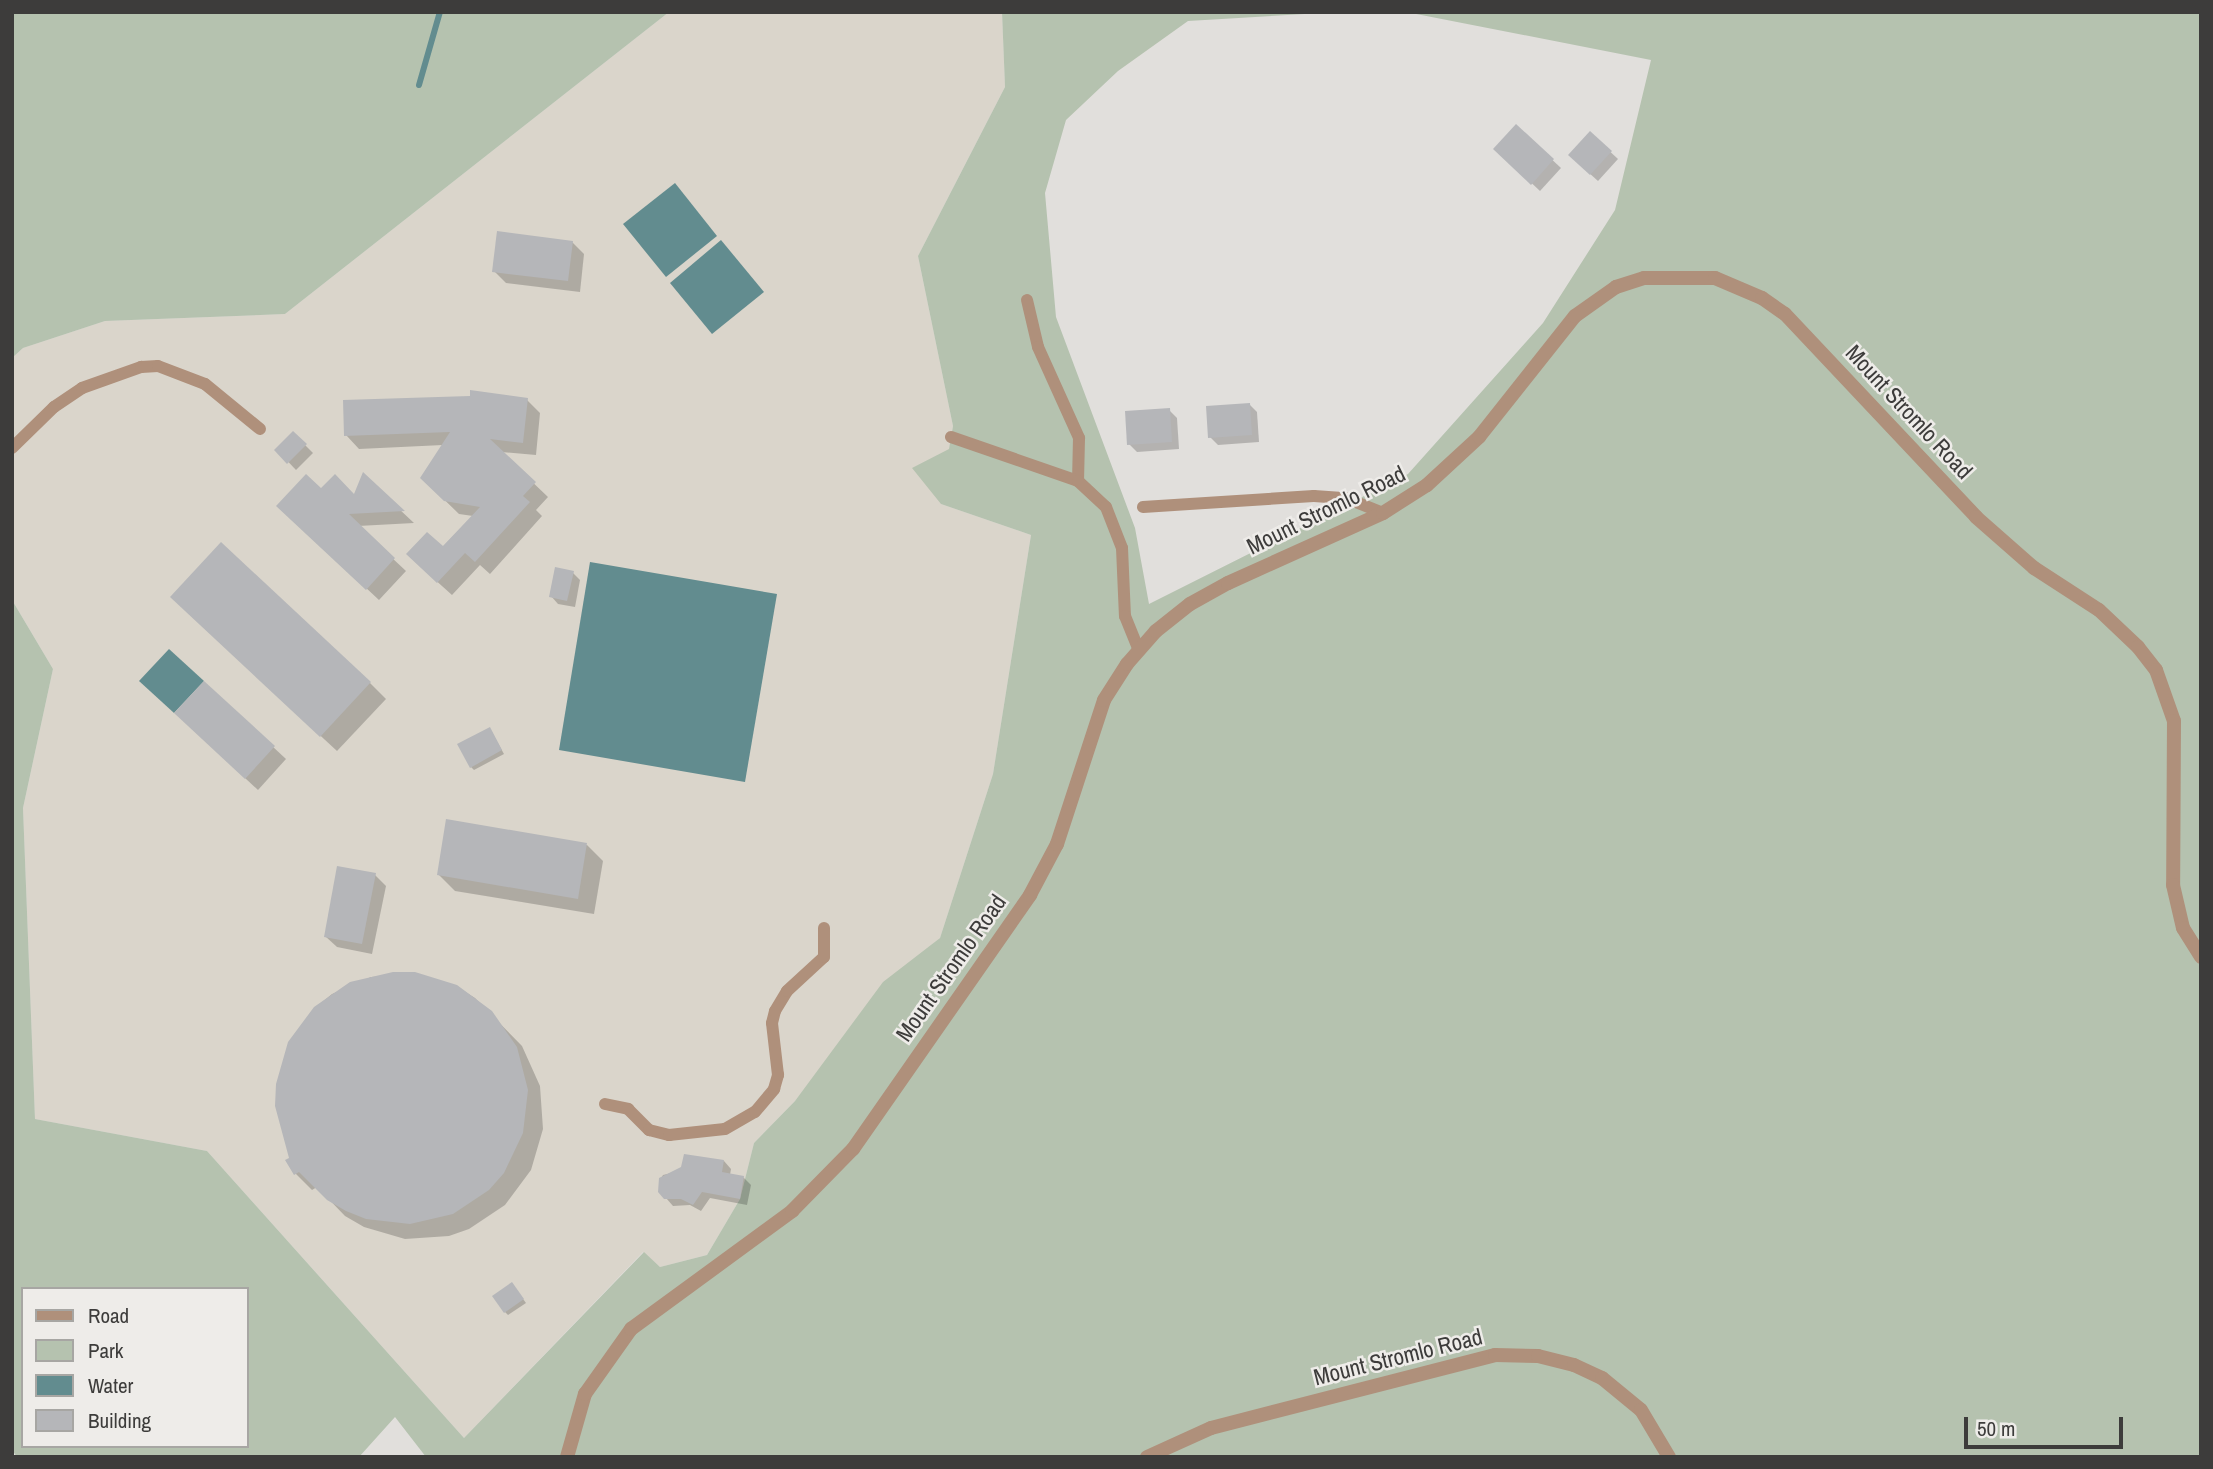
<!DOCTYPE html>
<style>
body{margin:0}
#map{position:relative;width:2213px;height:1469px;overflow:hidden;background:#e1dfdc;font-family:"Archivo Narrow",sans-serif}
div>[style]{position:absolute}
.built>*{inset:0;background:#dad5cb}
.green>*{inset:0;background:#b5c2af}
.water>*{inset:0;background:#628c8f}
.shadow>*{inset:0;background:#0003}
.stream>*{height:6px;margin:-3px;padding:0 3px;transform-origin:3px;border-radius:3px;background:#628c8f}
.building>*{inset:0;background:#b5b6b9}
.lane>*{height:12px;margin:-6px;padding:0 6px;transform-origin:6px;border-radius:6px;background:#af907b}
.street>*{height:14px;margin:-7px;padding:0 7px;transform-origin:7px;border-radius:7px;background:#af907b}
span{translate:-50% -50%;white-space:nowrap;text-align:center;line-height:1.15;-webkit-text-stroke:5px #eeece9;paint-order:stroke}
.street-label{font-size:23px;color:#3d3c3b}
.frame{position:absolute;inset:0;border:14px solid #3d3c3b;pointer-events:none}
.legend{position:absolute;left:21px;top:1287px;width:228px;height:161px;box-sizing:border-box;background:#eeece9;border:2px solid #a7a6a3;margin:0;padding:9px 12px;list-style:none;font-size:21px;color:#3d3c3b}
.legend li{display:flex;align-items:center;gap:14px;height:35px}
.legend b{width:35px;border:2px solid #a7a6a3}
.scale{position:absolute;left:1964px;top:1417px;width:159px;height:32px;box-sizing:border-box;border:4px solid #3d3c3b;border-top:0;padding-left:9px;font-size:21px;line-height:24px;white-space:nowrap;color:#3d3c3b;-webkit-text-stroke:5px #eeece9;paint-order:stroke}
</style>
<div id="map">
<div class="built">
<div style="clip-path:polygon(669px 12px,1002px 12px,1005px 87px,918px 256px,953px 426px,941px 504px,1031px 535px,993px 774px,940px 938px,903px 969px,795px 1101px,754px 1143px,740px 1199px,707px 1255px,660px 1267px,643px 1252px,464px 1438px,207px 1151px,35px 1119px,23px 808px,53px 669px,12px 600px,12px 358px,23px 348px,105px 321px,285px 314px)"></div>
</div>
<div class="green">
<div style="clip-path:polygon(12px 12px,669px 12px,285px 314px,105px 321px,23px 348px,12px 358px)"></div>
<div style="clip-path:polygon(evenodd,1002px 12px,1339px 12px,1188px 21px,1118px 71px,1066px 120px,1045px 193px,1056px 317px,1135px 528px,1149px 604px,1408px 474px,1543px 323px,1615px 210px,1651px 60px,1406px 12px,2201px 12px,2201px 1457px,426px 1457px,395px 1417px,359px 1457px,17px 1457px,12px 1450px,12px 600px,53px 669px,23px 808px,35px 1119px,207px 1151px,464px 1438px,644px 1252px,660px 1267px,707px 1255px,740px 1199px,754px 1143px,795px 1101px,883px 982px,940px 938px,993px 774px,1031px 535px,941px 504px,912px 468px,949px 449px,953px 426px,918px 256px,1005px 87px,1002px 12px,23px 1289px,247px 1289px,247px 1446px,23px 1446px,23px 1289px)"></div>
</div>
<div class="water">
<div style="clip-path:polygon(675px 183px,717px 236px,666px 277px,623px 224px)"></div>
<div style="clip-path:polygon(721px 240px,764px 292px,712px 334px,670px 283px)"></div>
<div style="clip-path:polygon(590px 562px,777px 594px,745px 782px,559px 750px)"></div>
<div style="clip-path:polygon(169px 649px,204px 681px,174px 713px,139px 681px)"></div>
</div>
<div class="shadow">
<div style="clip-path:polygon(1516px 126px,1561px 168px,1540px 191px,1495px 149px)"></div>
<div style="clip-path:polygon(1590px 133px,1618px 159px,1598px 181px,1578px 163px)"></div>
<div style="clip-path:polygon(572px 242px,584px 254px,580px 292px,506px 283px,494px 271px)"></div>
<div style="clip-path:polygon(527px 400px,540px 413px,536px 455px,501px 452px,548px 497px,536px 510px,542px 516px,490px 574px,480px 565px,452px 595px,422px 568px,473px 516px,459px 514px,422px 478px,443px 445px,359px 449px,346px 435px)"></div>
<div style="clip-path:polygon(1249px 404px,1257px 412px,1259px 442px,1218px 445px,1210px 437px)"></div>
<div style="clip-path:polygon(1169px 410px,1177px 418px,1179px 449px,1137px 452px,1129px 444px)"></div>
<div style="clip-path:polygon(293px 433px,313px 453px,296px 470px,277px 450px)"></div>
<div style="clip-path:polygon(363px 475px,414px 523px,358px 526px,406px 571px,379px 600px,290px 517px,321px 491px,354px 496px)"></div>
<div style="clip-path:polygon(573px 573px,580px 580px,575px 607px,558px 604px,551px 596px)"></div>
<div style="clip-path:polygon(188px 613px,370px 683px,386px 699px,337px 751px)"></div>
<div style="clip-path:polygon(204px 683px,286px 759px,258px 790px,188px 725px)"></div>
<div style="clip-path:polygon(490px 729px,504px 754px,474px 770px,471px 767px)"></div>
<div style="clip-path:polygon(587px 845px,603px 861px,594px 914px,455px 891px,439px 875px)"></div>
<div style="clip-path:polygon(375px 875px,386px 886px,372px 954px,337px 947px,325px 936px)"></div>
<div style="clip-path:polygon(415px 974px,456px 986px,475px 998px,522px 1046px,540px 1086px,543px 1129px,531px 1170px,505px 1205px,469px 1229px,449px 1236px,405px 1239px,364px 1227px,345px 1216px,317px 1187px,312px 1190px,296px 1174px,291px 1159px,315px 1008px,332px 994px,371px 977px)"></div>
<div style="clip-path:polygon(724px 1161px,731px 1169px,730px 1175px,743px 1177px,751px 1185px,747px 1205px,710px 1198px,701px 1211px,690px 1205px,673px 1206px,666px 1198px,659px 1182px,663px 1175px)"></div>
<div style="clip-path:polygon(515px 1288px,526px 1303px,508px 1315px,505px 1312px)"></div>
</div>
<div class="stream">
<div style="left:419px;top:85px;width:76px;rotate:-74deg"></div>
</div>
<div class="building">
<div style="clip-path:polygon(1516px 124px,1554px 159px,1531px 185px,1493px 149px)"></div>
<div style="clip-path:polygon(1590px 131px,1612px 151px,1590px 175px,1568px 155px)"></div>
<div style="clip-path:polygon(497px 231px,573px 241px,568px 281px,492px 272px)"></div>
<div style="clip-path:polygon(470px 390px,528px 398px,523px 443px,490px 439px,536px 482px,523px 496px,530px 502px,475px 562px,465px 553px,437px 583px,406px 554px,427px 532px,443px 546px,480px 507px,444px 501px,420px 478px,450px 432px,344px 436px,343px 400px,470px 396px)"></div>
<div style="clip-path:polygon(1250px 403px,1252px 435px,1208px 438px,1206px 406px)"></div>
<div style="clip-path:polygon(1170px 408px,1172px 442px,1127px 445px,1125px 411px)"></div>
<div style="clip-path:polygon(293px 431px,307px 444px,287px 464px,274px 450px)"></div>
<div style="clip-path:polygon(363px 472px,405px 511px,349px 514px,395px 558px,366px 590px,276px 506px,306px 474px,321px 488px,335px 474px,354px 494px)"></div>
<div style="clip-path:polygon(221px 542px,371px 682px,320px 737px,170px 597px)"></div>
<div style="clip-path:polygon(555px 567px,574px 571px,567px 601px,549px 597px)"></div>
<div style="clip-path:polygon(204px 681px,275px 746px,245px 779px,174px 713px)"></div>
<div style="clip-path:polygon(490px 727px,502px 750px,470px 768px,457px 744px)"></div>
<div style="clip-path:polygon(446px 819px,587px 843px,578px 899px,437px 875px)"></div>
<div style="clip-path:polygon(337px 866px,376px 873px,362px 944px,324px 937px)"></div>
<div style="clip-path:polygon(393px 972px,415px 972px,457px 985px,492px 1011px,517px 1047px,528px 1090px,523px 1133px,504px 1173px,489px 1190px,453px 1214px,410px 1224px,366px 1219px,346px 1211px,327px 1200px,299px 1172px,294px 1175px,285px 1160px,289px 1158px,275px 1106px,276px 1084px,288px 1042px,314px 1007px,350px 982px)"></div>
<div style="clip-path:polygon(684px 1154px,724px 1160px,722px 1172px,744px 1176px,740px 1199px,702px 1192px,693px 1205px,681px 1199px,664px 1199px,658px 1192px,659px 1178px,681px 1167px)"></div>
<div style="clip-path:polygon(512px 1282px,524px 1299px,504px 1313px,492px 1296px)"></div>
</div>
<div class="lane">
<div style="left:1027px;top:300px;width:48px;rotate:76.8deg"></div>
<div style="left:1038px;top:347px;width:100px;rotate:65.7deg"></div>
<div style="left:1079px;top:438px;width:43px;rotate:91.3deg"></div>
<div style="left:951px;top:437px;width:134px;rotate:19.1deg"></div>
<div style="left:1078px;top:481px;width:38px;rotate:43deg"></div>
<div style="left:1106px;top:507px;width:44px;rotate:68.7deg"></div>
<div style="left:1122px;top:548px;width:68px;rotate:87.5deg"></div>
<div style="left:1125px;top:616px;width:37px;rotate:68deg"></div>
<div style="left:12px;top:448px;width:59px;rotate:-44.3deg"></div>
<div style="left:54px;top:407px;width:34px;rotate:-34deg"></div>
<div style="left:82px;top:388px;width:63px;rotate:-19.6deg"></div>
<div style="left:141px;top:367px;width:17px;rotate:-3deg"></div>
<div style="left:158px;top:366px;width:50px;rotate:21deg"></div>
<div style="left:205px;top:384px;width:71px;rotate:39.3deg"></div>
<div style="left:1143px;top:507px;width:171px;rotate:-3.7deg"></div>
<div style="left:1314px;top:496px;width:32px;rotate:4deg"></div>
<div style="left:1346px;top:498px;width:40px;rotate:22deg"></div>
<div style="left:605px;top:1104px;width:24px;rotate:12deg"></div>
<div style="left:628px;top:1109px;width:30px;rotate:45deg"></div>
<div style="left:649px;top:1130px;width:21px;rotate:14deg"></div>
<div style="left:669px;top:1135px;width:56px;rotate:-6.1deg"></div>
<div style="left:725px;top:1129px;width:34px;rotate:-30deg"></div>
<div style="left:755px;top:1112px;width:30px;rotate:-50deg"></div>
<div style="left:774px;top:1089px;width:15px;rotate:-74deg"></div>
<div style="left:778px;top:1075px;width:52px;rotate:-96.6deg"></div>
<div style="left:772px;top:1023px;width:12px;rotate:-76deg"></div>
<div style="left:775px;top:1011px;width:23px;rotate:-59deg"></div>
<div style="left:787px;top:991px;width:50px;rotate:-42.6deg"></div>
<div style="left:824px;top:957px;width:29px;rotate:-90deg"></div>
</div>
<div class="street">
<div style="left:567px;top:1457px;width:66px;rotate:-74.1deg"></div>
<div style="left:585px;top:1394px;width:80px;rotate:-54.7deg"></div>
<div style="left:631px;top:1329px;width:200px;rotate:-36.2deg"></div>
<div style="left:792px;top:1211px;width:87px;rotate:-45.5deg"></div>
<div style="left:853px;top:1149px;width:310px;rotate:-55.1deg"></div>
<div style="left:1030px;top:895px;width:58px;rotate:-62.1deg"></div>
<div style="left:1057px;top:844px;width:151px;rotate:-71.9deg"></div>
<div style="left:1104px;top:700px;width:43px;rotate:-57.4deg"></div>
<div style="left:1127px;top:664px;width:44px;rotate:-48.7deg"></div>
<div style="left:1156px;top:631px;width:43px;rotate:-38.5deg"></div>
<div style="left:1190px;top:604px;width:43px;rotate:-28.9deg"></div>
<div style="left:1228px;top:583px;width:170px;rotate:-24.3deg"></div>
<div style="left:1383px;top:513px;width:52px;rotate:-32.5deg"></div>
<div style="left:1427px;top:485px;width:71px;rotate:-42.7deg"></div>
<div style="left:1479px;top:437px;width:154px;rotate:-51.6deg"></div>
<div style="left:1575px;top:316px;width:50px;rotate:-35.3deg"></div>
<div style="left:1616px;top:287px;width:29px;rotate:-18deg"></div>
<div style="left:1644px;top:278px;width:71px"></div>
<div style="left:1715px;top:278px;width:51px;rotate:23.1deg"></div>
<div style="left:1762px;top:298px;width:28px;rotate:35deg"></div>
<div style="left:1785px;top:314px;width:279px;rotate:46.7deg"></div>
<div style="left:1976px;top:517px;width:77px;rotate:41.3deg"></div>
<div style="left:2034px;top:568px;width:77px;rotate:32.9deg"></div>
<div style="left:2099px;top:610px;width:54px;rotate:43.5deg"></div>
<div style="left:2138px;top:647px;width:29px;rotate:52deg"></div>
<div style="left:2156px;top:670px;width:54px;rotate:70.6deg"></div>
<div style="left:2174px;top:721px;width:164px;rotate:90.3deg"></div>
<div style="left:2173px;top:885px;width:44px;rotate:76.9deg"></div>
<div style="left:2183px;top:928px;width:34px;rotate:58deg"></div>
<div style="left:1147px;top:1457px;width:70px;rotate:-24.4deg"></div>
<div style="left:1211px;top:1428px;width:293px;rotate:-14.4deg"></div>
<div style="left:1495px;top:1355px;width:43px;rotate:1.3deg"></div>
<div style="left:1538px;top:1356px;width:37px;rotate:14deg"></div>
<div style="left:1574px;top:1365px;width:31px;rotate:25deg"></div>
<div style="left:1602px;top:1378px;width:50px;rotate:39.4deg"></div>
<div style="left:1641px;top:1410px;width:55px;rotate:59.2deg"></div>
</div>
<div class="street-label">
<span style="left:1909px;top:412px;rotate:47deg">Mount Stromlo Road</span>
<span style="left:1326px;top:510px;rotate:-26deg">Mount Stromlo Road</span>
<span style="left:951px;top:968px;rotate:-55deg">Mount Stromlo Road</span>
<span style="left:1398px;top:1357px;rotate:-14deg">Mount Stromlo Road</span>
</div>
<div class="frame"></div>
<ul class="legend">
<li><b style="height:9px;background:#af907b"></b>Road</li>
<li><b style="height:19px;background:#b5c2af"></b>Park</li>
<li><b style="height:19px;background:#628c8f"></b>Water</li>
<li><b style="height:19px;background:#b5b6b9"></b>Building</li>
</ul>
<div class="scale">50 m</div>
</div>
